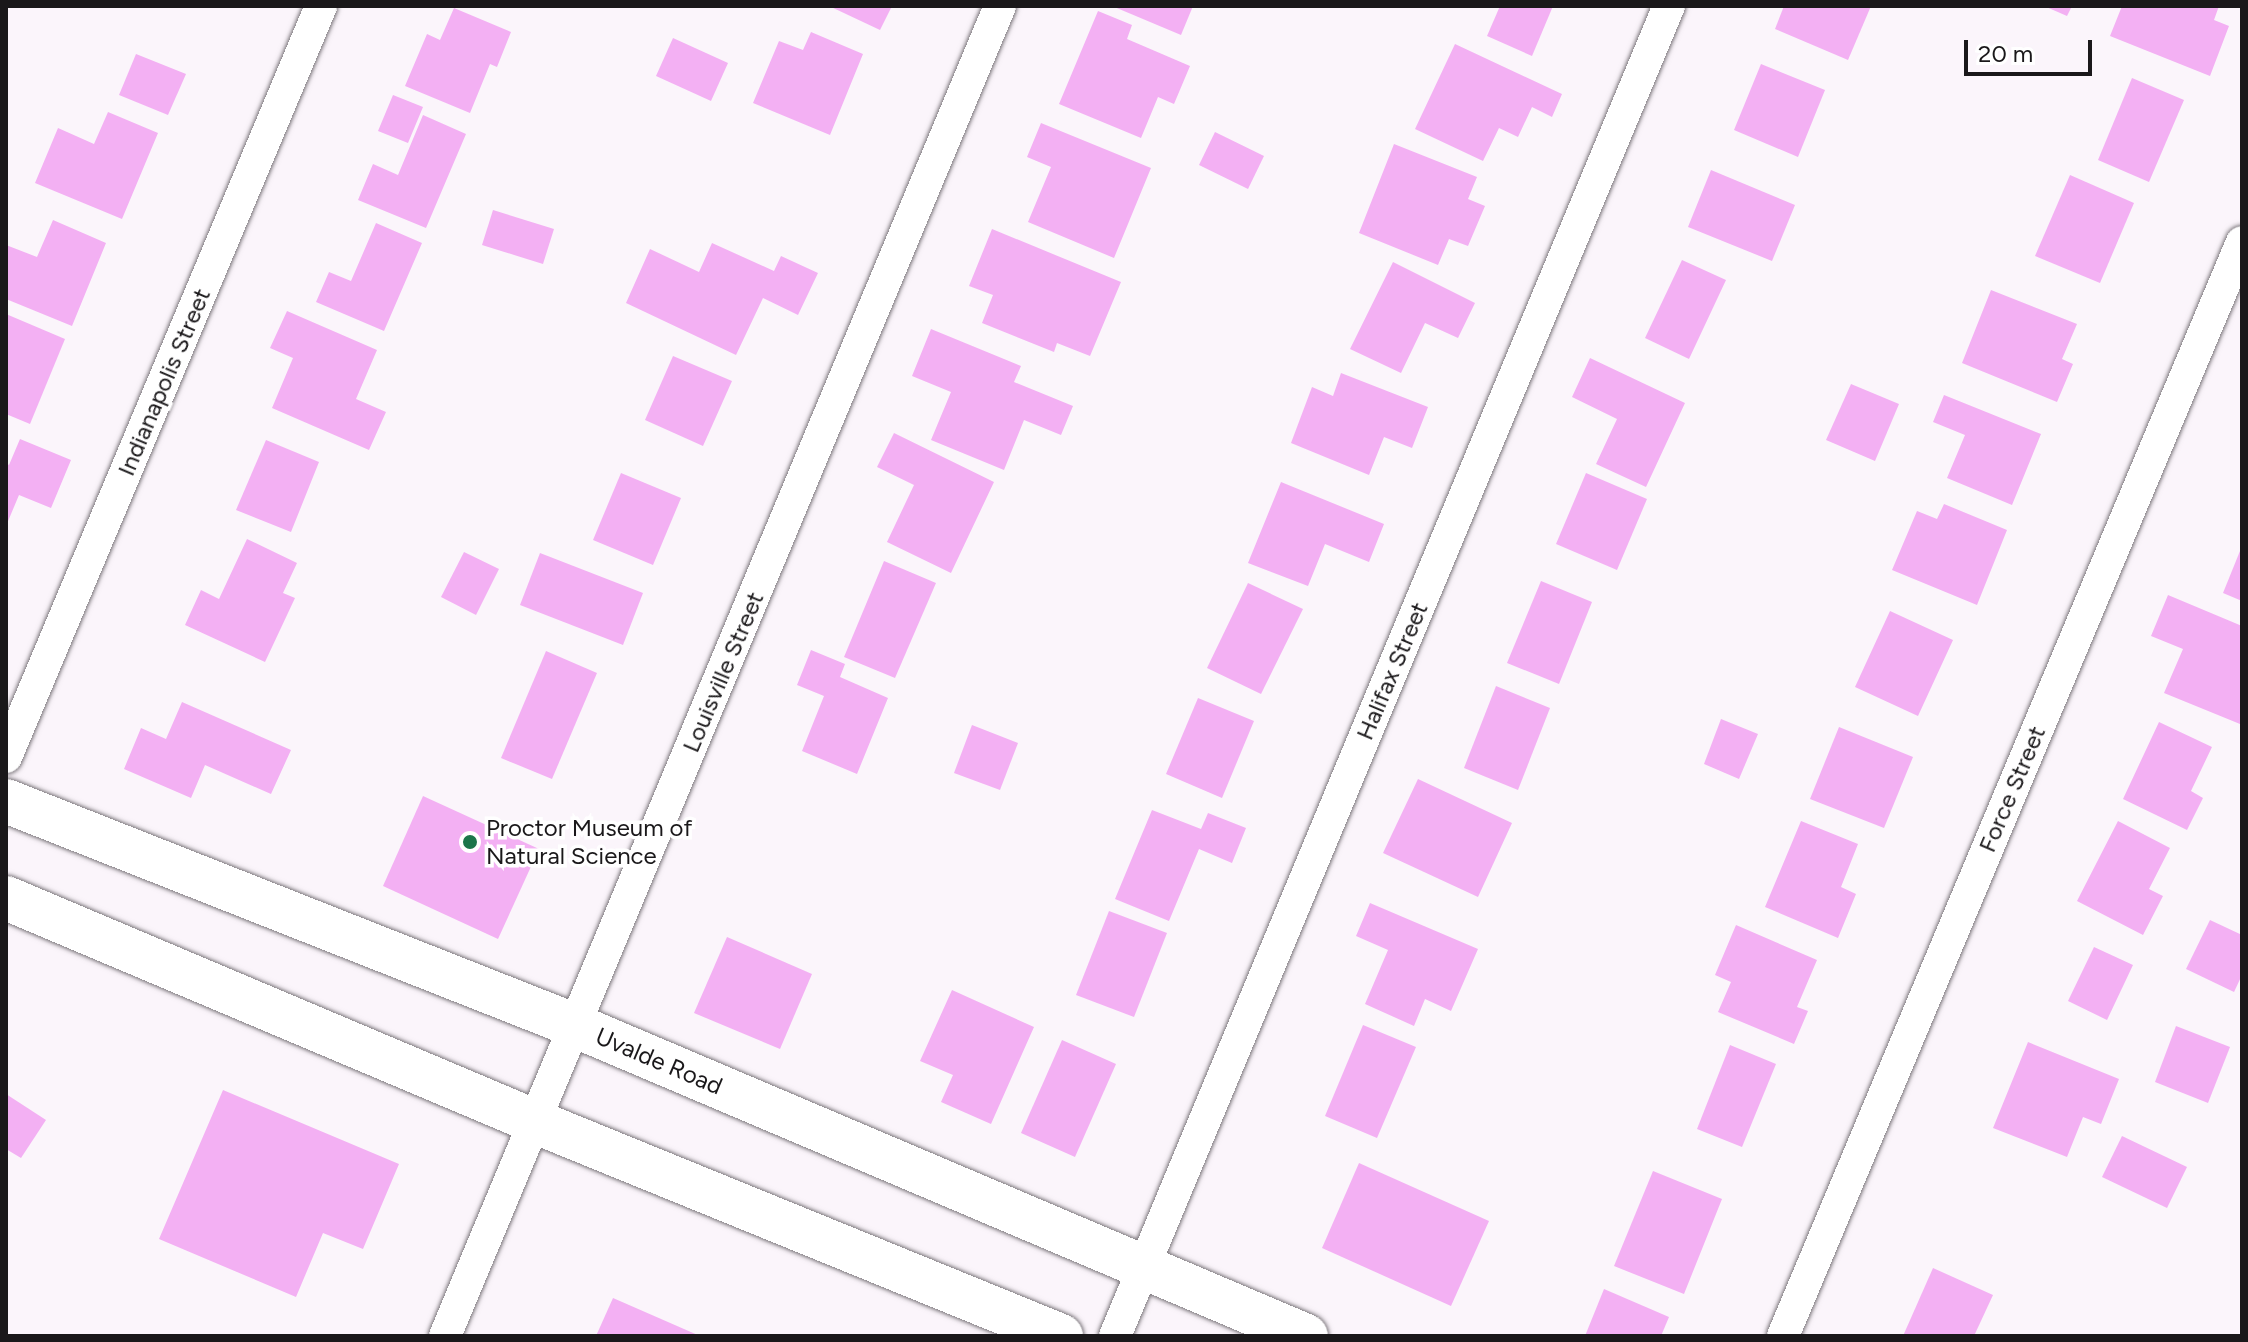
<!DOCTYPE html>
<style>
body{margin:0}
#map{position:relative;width:2248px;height:1342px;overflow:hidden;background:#fbf5fb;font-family:Figtree,sans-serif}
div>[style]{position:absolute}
.building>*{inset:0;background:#f3b0f3}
.roads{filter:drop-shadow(0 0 2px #7d787d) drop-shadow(0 0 2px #7d787d)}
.minor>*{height:32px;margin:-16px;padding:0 16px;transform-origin:16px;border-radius:16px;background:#fff}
.secondary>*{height:44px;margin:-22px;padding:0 22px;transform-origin:22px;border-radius:22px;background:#fff}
.dots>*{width:22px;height:22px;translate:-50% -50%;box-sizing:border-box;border:4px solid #fff;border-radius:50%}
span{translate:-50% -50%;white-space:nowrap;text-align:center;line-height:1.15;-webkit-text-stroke:7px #fff;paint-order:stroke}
.street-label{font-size:24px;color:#1a181a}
.poi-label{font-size:24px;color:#1a181a}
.left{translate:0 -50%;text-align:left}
.frame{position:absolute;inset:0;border:8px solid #1a181a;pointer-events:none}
.scale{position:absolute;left:1964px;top:40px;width:128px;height:36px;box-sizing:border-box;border:4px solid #1a181a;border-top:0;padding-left:10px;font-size:24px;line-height:28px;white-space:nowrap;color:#1a181a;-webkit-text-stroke:6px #fff;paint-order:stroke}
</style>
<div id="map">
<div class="building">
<div style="clip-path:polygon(829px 6px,892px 6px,880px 30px)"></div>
<div style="clip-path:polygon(1112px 6px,1193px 6px,1181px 35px)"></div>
<div style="clip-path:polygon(1500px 6px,1553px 6px,1532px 56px,1487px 36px)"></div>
<div style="clip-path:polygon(1784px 6px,1871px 6px,1848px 60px,1775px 29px)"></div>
<div style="clip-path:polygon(2044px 6px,2072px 6px,2067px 16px)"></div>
<div style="clip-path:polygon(2122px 6px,2219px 6px,2214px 20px,2229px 26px,2210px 76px,2110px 36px)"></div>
<div style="clip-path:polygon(454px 8px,511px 32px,497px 67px,490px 64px,470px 113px,405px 86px,427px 34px,440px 40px)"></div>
<div style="clip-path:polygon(1098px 11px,1132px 25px,1127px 39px,1190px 66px,1174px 104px,1158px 97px,1141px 138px,1059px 104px)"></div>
<div style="clip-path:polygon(811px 32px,863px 54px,830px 135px,753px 103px,779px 41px,803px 50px)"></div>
<div style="clip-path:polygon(673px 38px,728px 63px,711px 101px,656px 76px)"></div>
<div style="clip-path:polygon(1455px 44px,1562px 94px,1552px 117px,1532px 107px,1518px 137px,1499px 128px,1483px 161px,1415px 129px)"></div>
<div style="clip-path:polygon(136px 54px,186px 74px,168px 115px,119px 95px)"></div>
<div style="clip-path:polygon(1761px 64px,1825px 90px,1798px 157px,1734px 130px)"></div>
<div style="clip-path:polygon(2132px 78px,2184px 100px,2149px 182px,2098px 160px)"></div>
<div style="clip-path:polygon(393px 95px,423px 107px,408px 143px,378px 131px)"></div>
<div style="clip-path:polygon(108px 112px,158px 133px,122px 219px,35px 183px,58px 128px,94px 144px)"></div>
<div style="clip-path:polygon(423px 115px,466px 134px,426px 228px,358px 200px,373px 164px,398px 175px)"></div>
<div style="clip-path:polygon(1041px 123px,1151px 168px,1114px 258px,1028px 222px,1051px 167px,1027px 157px)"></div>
<div style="clip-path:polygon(1215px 132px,1264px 156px,1248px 189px,1199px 165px)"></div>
<div style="clip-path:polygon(1394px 144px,1477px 177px,1468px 199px,1485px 206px,1468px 246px,1449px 239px,1438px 265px,1359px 233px)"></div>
<div style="clip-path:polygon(1711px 170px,1795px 205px,1772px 261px,1688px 227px)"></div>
<div style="clip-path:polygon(2070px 175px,2134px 203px,2100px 283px,2035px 256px)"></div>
<div style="clip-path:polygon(493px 210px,554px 229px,543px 264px,482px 245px)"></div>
<div style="clip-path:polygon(53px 220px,106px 243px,72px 326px,6px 299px,6px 245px,37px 257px)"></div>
<div style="clip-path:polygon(376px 223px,422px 243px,384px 331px,316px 302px,329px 272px,351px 281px)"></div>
<div style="clip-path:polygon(992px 229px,1121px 282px,1090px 356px,1057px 343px,1054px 352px,982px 323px,993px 295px,969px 286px)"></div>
<div style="clip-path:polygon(712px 243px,774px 271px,781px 256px,818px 273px,798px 315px,763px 298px,736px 355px,626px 303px,650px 249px,699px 272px)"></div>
<div style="clip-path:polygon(1682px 260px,1726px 280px,1689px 359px,1645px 338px)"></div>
<div style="clip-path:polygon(1393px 262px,1475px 303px,1458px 338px,1425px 323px,1401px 373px,1350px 349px)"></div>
<div style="clip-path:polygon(1991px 290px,2077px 324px,2062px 359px,2073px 364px,2057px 402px,1962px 363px)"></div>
<div style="clip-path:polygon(287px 311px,377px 350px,356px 399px,386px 412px,369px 450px,272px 408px,293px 358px,270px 348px)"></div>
<div style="clip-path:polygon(6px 314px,65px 339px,30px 424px,6px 414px)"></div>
<div style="clip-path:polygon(931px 329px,1021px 366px,1014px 382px,1073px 406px,1061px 435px,1024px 420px,1004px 470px,931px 440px,951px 392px,912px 376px)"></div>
<div style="clip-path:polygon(673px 356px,732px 381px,703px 446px,645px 420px)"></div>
<div style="clip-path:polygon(1590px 358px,1685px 403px,1646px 487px,1596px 464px,1617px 419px,1572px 397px)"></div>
<div style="clip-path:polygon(1341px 373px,1428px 407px,1412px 448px,1384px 437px,1369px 475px,1291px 443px,1312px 387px,1333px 396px)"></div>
<div style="clip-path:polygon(1851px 384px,1899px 404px,1875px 461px,1826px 440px)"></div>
<div style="clip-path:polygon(1944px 395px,2041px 434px,2012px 505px,1947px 478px,1965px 435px,1933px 422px)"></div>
<div style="clip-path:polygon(894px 433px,994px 482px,951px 573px,887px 542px,914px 485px,877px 467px)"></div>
<div style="clip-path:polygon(20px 439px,71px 460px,51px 508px,19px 495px,6px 526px,6px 463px,9px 465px)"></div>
<div style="clip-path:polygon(266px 440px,319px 462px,291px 532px,236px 510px)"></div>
<div style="clip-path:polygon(621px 473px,681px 498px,653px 565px,593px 540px)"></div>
<div style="clip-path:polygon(1586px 473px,1647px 499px,1617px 570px,1556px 544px)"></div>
<div style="clip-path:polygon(1281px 482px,1384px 524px,1369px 562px,1325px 544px,1308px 586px,1248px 563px)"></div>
<div style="clip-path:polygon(1944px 504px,2007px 530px,1977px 605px,1892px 570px,1917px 511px,1937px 519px)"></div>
<div style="clip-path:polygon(247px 539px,297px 563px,283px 593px,295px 598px,265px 662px,185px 625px,201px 590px,219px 599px)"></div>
<div style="clip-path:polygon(2242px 546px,2242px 601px,2223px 593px)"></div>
<div style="clip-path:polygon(464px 552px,499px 569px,476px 615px,441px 597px)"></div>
<div style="clip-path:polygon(540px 553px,643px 593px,623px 645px,520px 605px)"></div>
<div style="clip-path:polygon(884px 561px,936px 583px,895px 678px,844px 657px)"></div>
<div style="clip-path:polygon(1541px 581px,1592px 602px,1559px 684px,1507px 663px)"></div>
<div style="clip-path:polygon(1248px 583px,1303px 609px,1261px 694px,1207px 668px)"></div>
<div style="clip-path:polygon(2168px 595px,2242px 626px,2240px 724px,2164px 693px,2183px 649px,2151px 636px)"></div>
<div style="clip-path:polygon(1890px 611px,1953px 640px,1918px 716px,1855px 687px)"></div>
<div style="clip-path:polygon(811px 650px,845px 664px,840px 677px,888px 698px,857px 774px,802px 751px,824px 696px,797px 685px)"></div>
<div style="clip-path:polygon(546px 651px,597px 673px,552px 779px,501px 758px)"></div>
<div style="clip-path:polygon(1496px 686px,1550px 708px,1518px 790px,1464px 768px)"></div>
<div style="clip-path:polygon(1198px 698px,1254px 721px,1222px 798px,1166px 774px)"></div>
<div style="clip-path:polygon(182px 702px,291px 750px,271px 794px,205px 765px,191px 798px,124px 769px,141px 728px,166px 739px)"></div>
<div style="clip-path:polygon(1721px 719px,1758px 734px,1739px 779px,1704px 764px)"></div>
<div style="clip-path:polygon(2159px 722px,2212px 747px,2191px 791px,2203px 798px,2187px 830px,2123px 799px)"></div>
<div style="clip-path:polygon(972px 725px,1018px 743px,1000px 790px,954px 773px)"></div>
<div style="clip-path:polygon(1839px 727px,1913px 757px,1884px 828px,1810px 799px)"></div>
<div style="clip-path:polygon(1418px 779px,1512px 823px,1478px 897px,1383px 853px)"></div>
<div style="clip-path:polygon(423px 796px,539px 849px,498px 939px,383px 886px)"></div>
<div style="clip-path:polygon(1152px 810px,1201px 829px,1208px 813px,1246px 828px,1232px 863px,1199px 849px,1169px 921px,1115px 899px)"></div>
<div style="clip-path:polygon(1801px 821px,1858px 844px,1841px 887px,1856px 894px,1838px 938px,1765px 907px)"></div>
<div style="clip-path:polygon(2118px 821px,2170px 848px,2149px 889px,2163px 896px,2143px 935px,2077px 901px)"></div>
<div style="clip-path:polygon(1370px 903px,1478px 949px,1451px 1011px,1425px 999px,1414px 1026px,1365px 1004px,1388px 950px,1356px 936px)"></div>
<div style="clip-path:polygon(1109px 911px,1167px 933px,1134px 1017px,1076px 995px)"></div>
<div style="clip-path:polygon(2210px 920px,2242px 935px,2242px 975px,2234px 992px,2186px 969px)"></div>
<div style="clip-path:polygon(1736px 925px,1817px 960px,1797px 1007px,1808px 1011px,1794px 1044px,1718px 1012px,1731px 982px,1715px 975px)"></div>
<div style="clip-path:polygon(727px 937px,812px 974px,780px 1049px,694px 1013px)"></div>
<div style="clip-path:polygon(2094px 947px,2133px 965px,2107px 1020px,2068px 1001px)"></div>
<div style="clip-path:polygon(952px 990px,1034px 1027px,991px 1124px,941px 1102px,953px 1075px,920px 1061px)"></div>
<div style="clip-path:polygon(1363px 1025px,1416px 1047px,1377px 1138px,1325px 1116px)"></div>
<div style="clip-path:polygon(2176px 1026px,2230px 1047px,2208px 1103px,2155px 1082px)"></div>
<div style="clip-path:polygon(1062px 1040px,1116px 1064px,1075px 1157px,1021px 1133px)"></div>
<div style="clip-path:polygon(2028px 1042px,2119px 1079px,2101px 1124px,2083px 1117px,2067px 1157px,1993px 1128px)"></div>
<div style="clip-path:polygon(1730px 1045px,1776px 1064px,1742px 1147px,1697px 1129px)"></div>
<div style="clip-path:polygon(223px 1090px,399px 1164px,363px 1249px,323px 1233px,296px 1297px,159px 1239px)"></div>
<div style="clip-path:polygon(6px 1094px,46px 1120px,21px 1158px,6px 1149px)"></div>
<div style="clip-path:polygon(2122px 1136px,2187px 1167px,2167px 1208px,2102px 1177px)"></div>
<div style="clip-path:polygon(1359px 1163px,1489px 1221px,1451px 1306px,1322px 1248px)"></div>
<div style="clip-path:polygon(1653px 1171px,1722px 1199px,1684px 1294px,1614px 1266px)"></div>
<div style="clip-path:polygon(1933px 1268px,1993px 1295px,1974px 1336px,1903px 1336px)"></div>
<div style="clip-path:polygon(1604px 1289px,1669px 1317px,1661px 1336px,1585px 1336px)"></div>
<div style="clip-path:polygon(613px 1298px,700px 1336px,596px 1336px)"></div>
</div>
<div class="roads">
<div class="minor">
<div style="left:6px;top:757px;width:814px;rotate:-67.24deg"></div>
<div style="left:445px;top:1336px;width:1441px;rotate:-67.35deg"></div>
<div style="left:1115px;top:1336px;width:1441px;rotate:-67.39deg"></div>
<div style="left:1783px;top:1336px;width:1186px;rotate:-67.24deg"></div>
</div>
<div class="secondary">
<div style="left:6px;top:801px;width:613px;rotate:21.54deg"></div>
<div style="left:576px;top:1026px;width:793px;rotate:23.01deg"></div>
<div style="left:6px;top:898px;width:575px;rotate:22.91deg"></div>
<div style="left:536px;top:1122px;width:567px;rotate:22.18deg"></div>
</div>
</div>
<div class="dots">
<div style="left:470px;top:842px;background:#1b754a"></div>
</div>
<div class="street-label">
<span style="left:164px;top:382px;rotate:-67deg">Indianapolis Street</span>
<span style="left:1392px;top:671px;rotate:-67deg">Halifax Street</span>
<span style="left:723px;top:672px;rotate:-67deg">Louisville Street</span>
<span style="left:2012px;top:789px;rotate:-67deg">Force Street</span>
<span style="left:659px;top:1061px;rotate:23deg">Uvalde Road</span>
</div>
<div class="poi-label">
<span class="left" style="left:486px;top:842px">Proctor Museum of<br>Natural Science</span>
</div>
<div class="frame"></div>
<div class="scale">20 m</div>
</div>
